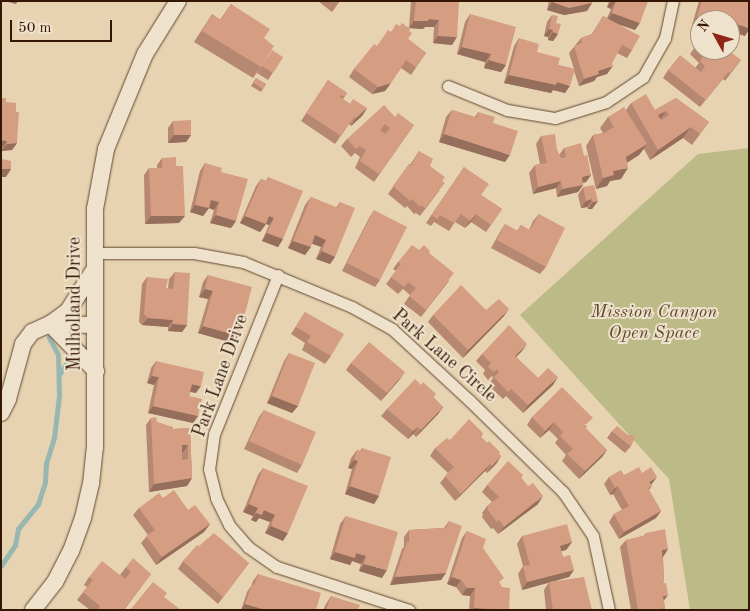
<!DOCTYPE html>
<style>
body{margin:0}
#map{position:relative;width:750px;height:611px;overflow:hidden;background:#e7d3b1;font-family:"Old Standard TT",serif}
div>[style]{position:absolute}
.green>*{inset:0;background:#bcbb87}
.stream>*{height:4.5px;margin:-2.25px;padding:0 2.25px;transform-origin:2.25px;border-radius:2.25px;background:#97b7b0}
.roads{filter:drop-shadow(0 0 1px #624631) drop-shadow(0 0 1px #624631)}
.street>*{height:11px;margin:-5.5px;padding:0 5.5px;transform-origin:5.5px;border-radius:5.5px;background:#efe2cc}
.secondary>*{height:16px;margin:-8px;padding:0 8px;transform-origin:8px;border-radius:8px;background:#efe2cc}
.wall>*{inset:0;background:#b78871}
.shaded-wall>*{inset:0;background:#956f5c}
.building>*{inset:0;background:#d59e83}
span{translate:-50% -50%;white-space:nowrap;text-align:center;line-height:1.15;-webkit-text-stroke:4px #efe2cc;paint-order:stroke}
.street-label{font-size:18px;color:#351706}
.park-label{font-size:18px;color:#5e482d;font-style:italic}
.frame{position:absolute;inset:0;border:2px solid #351706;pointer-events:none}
.north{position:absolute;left:690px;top:10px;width:50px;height:50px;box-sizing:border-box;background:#efe2cc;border:1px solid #a5917d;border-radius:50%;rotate:309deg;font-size:14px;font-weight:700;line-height:20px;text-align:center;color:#351706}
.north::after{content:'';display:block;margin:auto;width:18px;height:22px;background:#8f2418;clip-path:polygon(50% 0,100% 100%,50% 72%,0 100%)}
.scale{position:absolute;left:10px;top:20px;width:102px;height:22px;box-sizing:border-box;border:2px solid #351706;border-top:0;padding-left:6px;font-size:15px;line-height:18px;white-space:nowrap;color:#351706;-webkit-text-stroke:4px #efe2cc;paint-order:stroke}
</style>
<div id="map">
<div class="green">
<div style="clip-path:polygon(749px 148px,749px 610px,690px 610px,669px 479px,520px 315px,698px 154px)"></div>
</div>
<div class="stream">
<div style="left:59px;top:375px;width:22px;rotate:-58deg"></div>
<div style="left:1px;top:566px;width:25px;rotate:-56deg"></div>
<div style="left:15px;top:545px;width:16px;rotate:-79deg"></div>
<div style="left:18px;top:529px;width:32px;rotate:-51deg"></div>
<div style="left:38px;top:504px;width:23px;rotate:-72deg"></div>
<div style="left:45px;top:482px;width:18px;rotate:-87deg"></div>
<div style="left:46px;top:464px;width:27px;rotate:-73deg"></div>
<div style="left:54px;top:438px;width:42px;rotate:-83.2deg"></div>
<div style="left:59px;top:396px;width:41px;rotate:-91.4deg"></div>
<div style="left:58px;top:355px;width:19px;rotate:-118deg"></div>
</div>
<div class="roads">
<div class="street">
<div style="left:448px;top:86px;width:64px;rotate:22.1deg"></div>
<div style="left:507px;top:110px;width:49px;rotate:9.5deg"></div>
<div style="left:555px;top:118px;width:53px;rotate:-17.4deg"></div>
<div style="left:606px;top:102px;width:45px;rotate:-34deg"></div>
<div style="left:643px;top:77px;width:45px;rotate:-60.6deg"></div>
<div style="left:665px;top:38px;width:38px;rotate:-78deg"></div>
<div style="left:95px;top:253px;width:99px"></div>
<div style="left:194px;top:253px;width:50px;rotate:10.4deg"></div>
<div style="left:243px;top:262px;width:118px;rotate:22.4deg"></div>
<div style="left:352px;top:307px;width:46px;rotate:28.8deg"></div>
<div style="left:392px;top:329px;width:105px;rotate:42.7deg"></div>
<div style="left:469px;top:400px;width:132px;rotate:44.4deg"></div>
<div style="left:563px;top:492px;width:53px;rotate:55.7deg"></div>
<div style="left:593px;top:536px;width:76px;rotate:77.8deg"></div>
<div style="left:278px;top:275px;width:171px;rotate:111.9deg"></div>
<div style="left:214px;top:434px;width:35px;rotate:98deg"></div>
<div style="left:209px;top:469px;width:30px;rotate:76deg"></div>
<div style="left:216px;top:498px;width:30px;rotate:64deg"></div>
<div style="left:229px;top:525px;width:29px;rotate:49deg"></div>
<div style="left:248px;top:547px;width:35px;rotate:35deg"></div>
<div style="left:277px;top:567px;width:139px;rotate:18deg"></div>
</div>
<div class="secondary">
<div style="left:94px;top:270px;width:49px;rotate:122.4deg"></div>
<div style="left:68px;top:311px;width:22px;rotate:144deg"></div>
<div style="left:50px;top:324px;width:66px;rotate:45.6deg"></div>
<div style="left:1px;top:413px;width:16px;rotate:-63deg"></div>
<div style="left:8px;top:399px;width:57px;rotate:-74.7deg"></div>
<div style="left:23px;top:344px;width:15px;rotate:-53deg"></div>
<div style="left:32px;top:332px;width:20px;rotate:-24deg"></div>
<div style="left:50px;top:324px;width:44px;rotate:1.3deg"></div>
<div style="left:33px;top:610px;width:36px;rotate:-52deg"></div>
<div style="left:55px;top:582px;width:35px;rotate:-63deg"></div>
<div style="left:71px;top:551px;width:35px;rotate:-70deg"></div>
<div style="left:83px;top:518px;width:35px;rotate:-77deg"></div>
<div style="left:91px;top:484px;width:36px;rotate:-84deg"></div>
<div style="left:95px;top:448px;width:239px;rotate:-90deg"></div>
<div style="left:95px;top:209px;width:61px;rotate:-79.6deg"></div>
<div style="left:106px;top:149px;width:103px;rotate:-67.7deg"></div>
<div style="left:145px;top:54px;width:62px;rotate:-58.1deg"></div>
</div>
</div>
<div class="wall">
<div style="clip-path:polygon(318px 1px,340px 1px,332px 12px)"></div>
<div style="clip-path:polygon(411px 1px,459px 1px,452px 45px,433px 43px,434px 27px,425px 27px,423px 29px,409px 28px,408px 39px,426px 53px,411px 75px,401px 68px,385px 91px,372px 94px,349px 77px,354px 69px,391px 32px,400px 26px,409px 28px)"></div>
<div style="clip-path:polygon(549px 1px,593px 1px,587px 11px,564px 15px,547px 10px)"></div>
<div style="clip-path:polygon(609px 1px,648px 1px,635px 30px,620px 25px,632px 50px,627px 58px,617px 53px,612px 63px,607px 74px,597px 77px,594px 81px,579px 86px,574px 71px,565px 93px,553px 90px,551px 93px,504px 83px,514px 46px,519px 38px,537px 52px,558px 65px,574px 69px,569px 53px,581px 38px,592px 34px,603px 16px,607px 18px,611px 9px,607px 7px)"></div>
<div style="clip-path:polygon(699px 1px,749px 1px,745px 36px,700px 20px,700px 27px,692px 25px)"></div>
<div style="clip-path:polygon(231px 4px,264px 38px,261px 67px,253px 78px,194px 42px,212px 14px,220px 20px)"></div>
<div style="clip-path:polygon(470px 14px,506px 65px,501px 72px,484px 68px,485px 62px,457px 54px,465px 22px)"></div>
<div style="clip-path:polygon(552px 15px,556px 23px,558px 34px,553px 41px,548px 40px,548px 37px,544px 36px,547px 22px)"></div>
<div style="clip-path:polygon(700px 40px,741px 60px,725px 81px,723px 79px,700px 107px,663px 78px,668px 70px,695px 68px,699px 63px,690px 54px)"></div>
<div style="clip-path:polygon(283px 57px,268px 80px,257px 73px,267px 58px)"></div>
<div style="clip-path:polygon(256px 78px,266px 84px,261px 92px,251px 86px)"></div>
<div style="clip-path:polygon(328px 80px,347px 93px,343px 99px,350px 104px,367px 108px,362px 116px,351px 126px,349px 124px,335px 144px,301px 121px)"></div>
<div style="clip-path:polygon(676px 98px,709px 122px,692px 145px,683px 138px,650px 160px,644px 149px,639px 155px,627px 163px,621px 179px,610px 181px,607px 186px,596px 189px,586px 146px,593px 135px,603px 133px,600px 128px,608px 117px,626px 110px,631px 103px,655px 110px)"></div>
<div style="clip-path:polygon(6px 102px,16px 112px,17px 143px,12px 150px,1px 151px)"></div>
<div style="clip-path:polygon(452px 110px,475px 117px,478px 112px,493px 123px,505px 162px,439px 142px,446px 117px)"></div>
<div style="clip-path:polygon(395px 117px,414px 125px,374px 182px,355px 168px,360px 157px,355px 153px,351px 157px,341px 146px,347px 139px)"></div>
<div style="clip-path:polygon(173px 121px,191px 135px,186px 142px,168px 143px,168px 128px)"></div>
<div style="clip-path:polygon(541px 136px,557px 150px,559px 155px,564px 148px,584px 156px,591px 175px,586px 182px,583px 183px,583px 185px,578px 192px,557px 197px,556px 188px,533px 194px,529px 173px,535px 165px,540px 164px,536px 144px)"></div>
<div style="clip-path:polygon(419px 151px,442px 182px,439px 191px,420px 216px,416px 213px,414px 214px,407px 206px,405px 208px,388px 194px,409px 164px,410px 165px)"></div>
<div style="clip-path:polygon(162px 158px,179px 223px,145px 224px,144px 175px,149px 168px,157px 168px,157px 165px)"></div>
<div style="clip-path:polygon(205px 163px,221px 172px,236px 221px,231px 228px,210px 223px,214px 210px,209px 208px,203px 216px,190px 212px,200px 171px)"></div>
<div style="clip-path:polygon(464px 167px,481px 195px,502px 209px,486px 232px,471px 222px,465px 228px,455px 222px,449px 231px,434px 222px,431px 226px,426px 223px)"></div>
<div style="clip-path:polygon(268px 177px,283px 239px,278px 247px,262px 241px,269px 225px,266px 224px,260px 232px,240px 223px,256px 186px,261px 179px,266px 181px)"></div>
<div style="clip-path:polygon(583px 187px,598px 201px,592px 209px,588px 209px,587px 207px,581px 208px,578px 195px)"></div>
<div style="clip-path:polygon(311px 197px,336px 208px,340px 202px,335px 257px,330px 264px,316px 259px,321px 247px,312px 243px,305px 255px,288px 248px,305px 205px)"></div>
<div style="clip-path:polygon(374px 210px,380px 280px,375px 287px,342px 271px,369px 218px)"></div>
<div style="clip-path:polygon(539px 214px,546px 267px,540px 274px,491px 248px,500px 232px,505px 224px,517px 231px,521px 225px,529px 230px,533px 221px)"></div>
<div style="clip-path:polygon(419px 250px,429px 253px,449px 281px,421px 317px,404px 304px,410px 295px,403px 289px,398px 294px,386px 284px,396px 271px,393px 269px,398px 262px)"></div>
<div style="clip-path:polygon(175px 272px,187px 325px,182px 332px,168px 331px,168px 327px,142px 325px,139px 322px,142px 284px,147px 277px,166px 288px,168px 288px,169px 279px)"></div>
<div style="clip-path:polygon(208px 275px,239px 336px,233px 343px,198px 333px,208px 299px,199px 297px,203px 282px)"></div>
<div style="clip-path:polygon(486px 310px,504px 316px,463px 358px,428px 322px,433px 315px)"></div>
<div style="clip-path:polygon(305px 312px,331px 356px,325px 364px,302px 350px,305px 343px,291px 334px)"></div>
<div style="clip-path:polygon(522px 351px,516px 357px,538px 378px,553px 385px,523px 413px,506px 396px,503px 399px,488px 385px,493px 378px,492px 376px,488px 380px,483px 374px,485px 370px,476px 361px,482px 354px)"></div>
<div style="clip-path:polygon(289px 353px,298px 406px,292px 413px,267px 403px,284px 361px)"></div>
<div style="clip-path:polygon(156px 361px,196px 393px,190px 392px,189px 396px,198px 416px,193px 423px,148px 413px,154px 385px,147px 383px,151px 368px)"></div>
<div style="clip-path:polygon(351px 363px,400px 379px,381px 401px,346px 370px)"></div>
<div style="clip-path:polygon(421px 385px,436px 394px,433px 397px,443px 407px,438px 414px,416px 437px,413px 434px,408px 439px,381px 416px,387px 409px)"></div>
<div style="clip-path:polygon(264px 410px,302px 465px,297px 473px,244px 449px,259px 417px)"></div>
<div style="clip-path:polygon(532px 417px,587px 426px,585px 428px,607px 450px,602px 457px,579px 479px,562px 461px,566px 455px,555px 443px,558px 439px,549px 430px,540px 438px,527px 425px)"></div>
<div style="clip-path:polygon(151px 418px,157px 422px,173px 429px,190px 428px,192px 478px,187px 486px,149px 492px,146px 425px)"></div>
<div style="clip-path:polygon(612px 431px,631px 446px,625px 453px,607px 438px)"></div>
<div style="clip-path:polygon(483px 433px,481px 437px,501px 456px,496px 464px,487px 473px,485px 471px,455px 501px,440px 483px,448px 473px,430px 456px,435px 448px,450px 440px)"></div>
<div style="clip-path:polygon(362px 448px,379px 496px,374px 504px,345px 494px,352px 469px,348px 468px,351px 458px,357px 450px,360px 451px)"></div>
<div style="clip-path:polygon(263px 468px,283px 541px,265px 533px,270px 522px,259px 518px,256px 522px,251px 520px,253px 516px,243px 512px,258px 475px)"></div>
<div style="clip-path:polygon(642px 473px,652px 486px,649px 490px,661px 511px,656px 518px,619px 539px,609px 522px,614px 514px,622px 510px,613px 494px,610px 495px,604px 484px,609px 477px,624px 475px)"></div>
<div style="clip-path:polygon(523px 475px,521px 478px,538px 504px,498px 534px,493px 528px,491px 529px,482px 517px,483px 515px,482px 513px,487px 506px,492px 502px,482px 492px,487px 485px)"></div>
<div style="clip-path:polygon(163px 498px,188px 510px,210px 524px,204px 532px,156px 565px,141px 543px,148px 535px,133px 515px,139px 508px)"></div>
<div style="clip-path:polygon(346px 516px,382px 578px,359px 571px,361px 564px,352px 561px,350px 565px,330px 559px,340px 524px)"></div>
<div style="clip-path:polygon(449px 521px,446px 573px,441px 580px,390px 585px,402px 549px,404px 547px,404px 537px,409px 530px,444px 528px)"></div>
<div style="clip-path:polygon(467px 531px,483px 548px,500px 584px,509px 610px,469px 610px,470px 596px,462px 595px,456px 587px,447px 584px,462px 538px)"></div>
<div style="clip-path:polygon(646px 533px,668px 549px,663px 557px,664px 582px,663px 583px,664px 601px,665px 608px,664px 610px,631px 610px,620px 547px,626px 540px,644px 536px)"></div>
<div style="clip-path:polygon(522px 536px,572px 542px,566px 550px,561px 551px,563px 557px,574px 570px,569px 577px,522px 590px,518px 574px,523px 566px,517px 544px)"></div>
<div style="clip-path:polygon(199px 546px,249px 563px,218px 604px,178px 569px,183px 561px)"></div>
<div style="clip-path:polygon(126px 567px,151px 574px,124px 610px,90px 610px,77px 600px,87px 587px,84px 585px,89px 577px,125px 579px,120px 575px)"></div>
<div style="clip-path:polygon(258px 574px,316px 610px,241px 610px,247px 592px,251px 586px,253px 581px)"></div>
<div style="clip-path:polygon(549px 582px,592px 610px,546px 610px,544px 590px)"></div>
<div style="clip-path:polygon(331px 596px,358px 609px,360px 610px,323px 610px,326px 604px)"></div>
</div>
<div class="shaded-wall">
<div style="clip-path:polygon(5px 1px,18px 1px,16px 4px)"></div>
<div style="clip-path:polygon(611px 1px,616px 1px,611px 9px,607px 7px)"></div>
<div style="clip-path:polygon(552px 2px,592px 3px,587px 11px,564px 15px,547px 10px)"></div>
<div style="clip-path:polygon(612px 13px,640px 23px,635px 30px,607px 20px)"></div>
<div style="clip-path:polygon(697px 17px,707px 20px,700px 20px,700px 27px,692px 25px)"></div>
<div style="clip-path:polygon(429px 19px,439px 20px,434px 27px,425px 27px,423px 29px,409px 28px,414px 21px)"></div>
<div style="clip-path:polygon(730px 22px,749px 28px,749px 30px,745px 36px,730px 31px)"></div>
<div style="clip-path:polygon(549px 29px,553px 30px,548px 37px,544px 36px)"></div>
<div style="clip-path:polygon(553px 32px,558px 34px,553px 41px,548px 40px)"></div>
<div style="clip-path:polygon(438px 36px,457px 37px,452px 45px,433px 43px)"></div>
<div style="clip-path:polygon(462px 47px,491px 54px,485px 62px,457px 54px)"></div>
<div style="clip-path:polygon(489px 60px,506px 65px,501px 72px,484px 68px)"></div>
<div style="clip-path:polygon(613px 66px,607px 74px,597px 77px,594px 81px,579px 86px,584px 79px,598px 71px)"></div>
<div style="clip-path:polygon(509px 75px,557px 82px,570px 86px,565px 93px,553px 90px,551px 93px,504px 83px)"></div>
<div style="clip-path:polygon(391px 83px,385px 91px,372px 94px,378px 87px)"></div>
<div style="clip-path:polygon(367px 108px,362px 116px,351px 126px,356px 118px)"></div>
<div style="clip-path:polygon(666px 111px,658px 122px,658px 115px)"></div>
<div style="clip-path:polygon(691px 127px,683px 138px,650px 160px,658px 150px)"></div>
<div style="clip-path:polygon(444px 134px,510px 155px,505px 162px,439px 142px)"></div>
<div style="clip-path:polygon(174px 135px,191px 135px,186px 142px,168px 143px)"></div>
<div style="clip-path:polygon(1px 140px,7px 141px,2px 148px,1px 148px)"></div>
<div style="clip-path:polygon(17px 143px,12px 150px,1px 151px,7px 144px)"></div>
<div style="clip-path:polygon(647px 144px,639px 155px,618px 168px,626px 157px)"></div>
<div style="clip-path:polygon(628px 168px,621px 179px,610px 181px,607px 186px,596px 189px,603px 178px,613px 171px)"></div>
<div style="clip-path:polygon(2px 169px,11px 169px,6px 177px,1px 177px,1px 170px)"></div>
<div style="clip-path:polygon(591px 175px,586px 182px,576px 184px,582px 177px)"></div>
<div style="clip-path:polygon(561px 181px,556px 188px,533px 194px,538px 187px)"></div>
<div style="clip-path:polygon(583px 185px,578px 192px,557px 197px,562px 189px)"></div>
<div style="clip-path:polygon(592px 199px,587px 207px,581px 208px,586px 201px)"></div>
<div style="clip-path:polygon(211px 200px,219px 202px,214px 210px,209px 208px,203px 216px,190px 212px,195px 205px)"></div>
<div style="clip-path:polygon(598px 201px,592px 209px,588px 209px,593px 202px)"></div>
<div style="clip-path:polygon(476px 214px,471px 222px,465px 228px,470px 221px)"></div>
<div style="clip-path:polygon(216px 215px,236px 221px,231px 228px,210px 223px)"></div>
<div style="clip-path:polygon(151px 216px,185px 216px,179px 223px,145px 224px)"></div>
<div style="clip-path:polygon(245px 216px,266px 224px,260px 232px,240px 223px)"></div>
<div style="clip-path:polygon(269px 216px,274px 218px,269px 225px,264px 223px)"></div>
<div style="clip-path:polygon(267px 233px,283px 239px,278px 247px,262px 241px)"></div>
<div style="clip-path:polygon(315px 235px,326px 240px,321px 247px,310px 243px)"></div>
<div style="clip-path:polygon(293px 241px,311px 247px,305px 255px,288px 248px)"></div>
<div style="clip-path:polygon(322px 251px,335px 257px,330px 264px,316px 259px)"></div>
<div style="clip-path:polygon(205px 289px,213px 291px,208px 299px,199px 297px)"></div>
<div style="clip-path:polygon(509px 309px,504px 316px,463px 358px,468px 350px)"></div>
<div style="clip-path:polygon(148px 318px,173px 320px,168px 327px,142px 325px)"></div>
<div style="clip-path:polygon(173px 324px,187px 325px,182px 332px,168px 331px)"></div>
<div style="clip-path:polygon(203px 326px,239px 336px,233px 343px,198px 333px)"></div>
<div style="clip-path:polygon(527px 344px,522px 351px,510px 363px,515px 356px)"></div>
<div style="clip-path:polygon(405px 372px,400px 379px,381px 401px,387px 393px)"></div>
<div style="clip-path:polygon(152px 376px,159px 377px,154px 385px,147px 383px)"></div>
<div style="clip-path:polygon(558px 377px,553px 385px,523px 413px,528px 405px)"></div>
<div style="clip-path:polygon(192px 384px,201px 386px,196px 393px,187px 391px)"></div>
<div style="clip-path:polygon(272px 396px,298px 406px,292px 413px,267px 403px)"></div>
<div style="clip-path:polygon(153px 406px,198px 416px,193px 423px,148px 413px)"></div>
<div style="clip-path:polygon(443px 407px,438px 414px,416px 437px,421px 430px)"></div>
<div style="clip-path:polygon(554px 422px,549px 430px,540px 438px,545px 431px)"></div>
<div style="clip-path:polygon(418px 427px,413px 434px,408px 439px,413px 431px)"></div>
<div style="clip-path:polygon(182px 445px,188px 445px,183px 452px,177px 453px)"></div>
<div style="clip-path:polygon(607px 450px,602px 457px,579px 479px,585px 471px)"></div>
<div style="clip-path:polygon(501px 456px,496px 464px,487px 473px,492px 466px)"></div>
<div style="clip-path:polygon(354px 460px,358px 461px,352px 469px,348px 468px)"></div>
<div style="clip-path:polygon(490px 464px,485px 471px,455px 501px,461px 494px)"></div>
<div style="clip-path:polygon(657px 477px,651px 485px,649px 482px)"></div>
<div style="clip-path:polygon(192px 478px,187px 486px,149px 492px,154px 484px)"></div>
<div style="clip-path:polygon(350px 486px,379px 496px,374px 504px,345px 494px)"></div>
<div style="clip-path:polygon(618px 486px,613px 494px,610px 495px,615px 488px)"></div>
<div style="clip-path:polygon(543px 496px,538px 504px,498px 534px,504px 527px)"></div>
<div style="clip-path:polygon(249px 504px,258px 508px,253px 516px,243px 512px)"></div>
<div style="clip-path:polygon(264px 510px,275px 515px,270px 522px,259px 518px,256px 522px,251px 520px,256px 513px)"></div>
<div style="clip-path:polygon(661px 511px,656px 518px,619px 539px,624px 532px)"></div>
<div style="clip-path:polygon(210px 524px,204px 532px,156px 565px,162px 557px)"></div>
<div style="clip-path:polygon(271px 526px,288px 533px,283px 541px,265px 533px)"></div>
<div style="clip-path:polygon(572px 542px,566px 550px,555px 553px,560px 546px)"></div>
<div style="clip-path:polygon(668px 549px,663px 557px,657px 558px,662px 550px)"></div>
<div style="clip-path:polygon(335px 552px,356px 553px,366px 556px,361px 564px,352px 561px,350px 565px,330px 559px)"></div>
<div style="clip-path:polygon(364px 564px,387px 570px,382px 578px,359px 571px)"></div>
<div style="clip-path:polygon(574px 570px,569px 577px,522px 590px,527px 582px)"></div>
<div style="clip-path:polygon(446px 573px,441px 580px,390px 585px,395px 577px)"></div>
<div style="clip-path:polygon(452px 577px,461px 580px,456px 587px,447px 584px)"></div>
<div style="clip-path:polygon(467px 588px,475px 588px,470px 596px,462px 595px)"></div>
<div style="clip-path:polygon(668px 595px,663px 602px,663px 596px)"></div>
<div style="clip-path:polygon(245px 604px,266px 610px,241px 610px)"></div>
<div style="clip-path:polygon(474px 608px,504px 610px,472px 610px)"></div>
</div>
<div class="building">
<div style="clip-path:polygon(416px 1px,459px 1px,457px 37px,438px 36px,439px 20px,429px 19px,428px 21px,414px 21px)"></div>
<div style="clip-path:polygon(552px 1px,593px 1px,592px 3px,569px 8px,552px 2px)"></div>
<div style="clip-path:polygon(616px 1px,648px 1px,640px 23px,612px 13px)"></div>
<div style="clip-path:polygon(702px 1px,749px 1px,749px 28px,730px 22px,730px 20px,723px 20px,715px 17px,714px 20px,707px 20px,697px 17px)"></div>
<div style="clip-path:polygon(231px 4px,270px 29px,264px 38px,274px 46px,261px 67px,202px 31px,212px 14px,221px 20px)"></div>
<div style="clip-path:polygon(470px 14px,516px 27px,506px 65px,489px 60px,491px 54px,462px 47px)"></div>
<div style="clip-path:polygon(552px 15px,558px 16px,556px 23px,561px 24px,558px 34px,553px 32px,553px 30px,549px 29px)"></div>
<div style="clip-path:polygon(603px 16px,640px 36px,632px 50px,622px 45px,612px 63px,613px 66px,598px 71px,599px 74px,584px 79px,574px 46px,582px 43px,581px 38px,593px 34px)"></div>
<div style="clip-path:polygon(402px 23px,410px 29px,409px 31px,412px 33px,408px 39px,426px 53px,416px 67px,406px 60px,391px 83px,378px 87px,354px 69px,374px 44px,377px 46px,388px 30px,391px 32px,396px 24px,400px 26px)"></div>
<div style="clip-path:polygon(519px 38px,539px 44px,537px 52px,560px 58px,558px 65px,575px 69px,570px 86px,557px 82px,556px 85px,509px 75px)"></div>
<div style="clip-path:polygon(700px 40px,700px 50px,728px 50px,741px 60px,730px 73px,728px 72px,706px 100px,668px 70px,680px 55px,701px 72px,705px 66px,700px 61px,704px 55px,695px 46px)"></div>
<div style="clip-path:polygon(272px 50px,283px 57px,273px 73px,262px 66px)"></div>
<div style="clip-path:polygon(256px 78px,266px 84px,263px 89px,253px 82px)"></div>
<div style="clip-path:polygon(328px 80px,347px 93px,345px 97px,341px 95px,340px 97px,350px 104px,353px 99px,367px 108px,356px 118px,354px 117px,341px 136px,306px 113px)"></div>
<div style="clip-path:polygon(evenodd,646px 94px,655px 110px,676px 98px,709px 122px,700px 134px,691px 127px,658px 150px,631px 103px,646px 94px,666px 111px,669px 115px,661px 120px,658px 115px,666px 111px)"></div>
<div style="clip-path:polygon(1px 98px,6px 98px,6px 102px,16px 103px,16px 112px,19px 112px,17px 143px,7px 144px,7px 141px,1px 140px)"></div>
<div style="clip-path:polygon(evenodd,384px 105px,395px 117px,398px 113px,414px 125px,379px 174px,360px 161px,366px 150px,360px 146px,356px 149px,347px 139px,384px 105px,385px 124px,390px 128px,385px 134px,380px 130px,385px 124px)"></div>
<div style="clip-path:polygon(624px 107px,647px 144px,626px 157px,628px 168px,613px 171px,614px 175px,603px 178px,593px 135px,604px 133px,614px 127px,608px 117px)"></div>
<div style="clip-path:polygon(452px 110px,477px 118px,478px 112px,495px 117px,493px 123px,518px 131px,510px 155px,444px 134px)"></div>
<div style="clip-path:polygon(191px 120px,191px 135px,174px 135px,173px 121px)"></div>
<div style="clip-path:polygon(555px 134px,557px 150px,561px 158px,566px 157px,564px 148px,581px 143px,584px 156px,587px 155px,591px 175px,582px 177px,583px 185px,562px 189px,561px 181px,538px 187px,535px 165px,547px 163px,541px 136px)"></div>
<div style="clip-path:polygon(419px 151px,433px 159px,430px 166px,445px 177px,442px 181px,445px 183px,425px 208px,421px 205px,420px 207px,412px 199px,410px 201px,393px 186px,409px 164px,411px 166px)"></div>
<div style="clip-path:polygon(176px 157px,176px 166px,183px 166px,185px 216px,151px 216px,149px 168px,162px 168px,162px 158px)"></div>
<div style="clip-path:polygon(2px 159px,11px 161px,11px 169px,2px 169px)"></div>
<div style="clip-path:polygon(205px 163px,222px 168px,221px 172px,248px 179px,236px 221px,216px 215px,219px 202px,211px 200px,209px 208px,195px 205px)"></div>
<div style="clip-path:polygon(464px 167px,489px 184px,481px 195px,502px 209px,491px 225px,476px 214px,470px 221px,461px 214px,454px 223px,440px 215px,437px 219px,432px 215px)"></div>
<div style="clip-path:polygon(268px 177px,303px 191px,283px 239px,267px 233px,274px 218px,269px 216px,266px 224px,245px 216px,261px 179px,267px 181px)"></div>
<div style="clip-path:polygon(594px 185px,598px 201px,593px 202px,592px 199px,586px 201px,583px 187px)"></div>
<div style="clip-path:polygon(311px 197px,338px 208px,340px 202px,355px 208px,335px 257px,322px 251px,326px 240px,315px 235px,311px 247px,293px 241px)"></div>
<div style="clip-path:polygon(374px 210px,407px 227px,380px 280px,347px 263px)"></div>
<div style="clip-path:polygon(539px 214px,565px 228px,546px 267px,497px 240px,505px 224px,518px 231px,521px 225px,530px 230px)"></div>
<div style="clip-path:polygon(412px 245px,419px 250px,424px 245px,430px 251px,429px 253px,454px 273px,426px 310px,409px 296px,416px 288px,408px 282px,404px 287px,391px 277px,401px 264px,398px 262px)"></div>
<div style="clip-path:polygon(175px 272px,190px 273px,187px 325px,173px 324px,173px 320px,148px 318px,144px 314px,147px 277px,168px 279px,166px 288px,173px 289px)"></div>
<div style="clip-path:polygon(208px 275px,252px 287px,239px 336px,203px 326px,213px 291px,205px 289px)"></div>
<div style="clip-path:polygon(461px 285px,486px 310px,499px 299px,509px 309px,468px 350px,433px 315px)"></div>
<div style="clip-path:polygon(305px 312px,344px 334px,331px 356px,307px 342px,311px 336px,296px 327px)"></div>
<div style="clip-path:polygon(509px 325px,527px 344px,515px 356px,538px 378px,548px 368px,558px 377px,528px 405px,511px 389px,508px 392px,494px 377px,499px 372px,497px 369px,494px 372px,488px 367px,491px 363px,482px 354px)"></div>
<div style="clip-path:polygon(369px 342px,405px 372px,387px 393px,351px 363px)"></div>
<div style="clip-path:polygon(289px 353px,315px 363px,298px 406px,272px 396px)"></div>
<div style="clip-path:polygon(156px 361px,204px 372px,201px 386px,192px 384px,189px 396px,202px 399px,198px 416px,153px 406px,159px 377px,152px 376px)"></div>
<div style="clip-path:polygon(415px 379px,421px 385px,423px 382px,436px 394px,433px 397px,443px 407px,421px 430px,418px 427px,413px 431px,387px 409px)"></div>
<div style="clip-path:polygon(562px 387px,593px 418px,584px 426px,607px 450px,585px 471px,567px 454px,573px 449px,560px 436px,563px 432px,554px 422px,545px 431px,532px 417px)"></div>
<div style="clip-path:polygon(264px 410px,316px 432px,302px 465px,249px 441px)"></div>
<div style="clip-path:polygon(evenodd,156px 417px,157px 422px,173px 427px,173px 429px,190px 428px,192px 478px,154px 484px,151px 418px,156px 417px,182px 445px,188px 445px,188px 459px,182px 460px,182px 445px)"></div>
<div style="clip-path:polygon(469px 419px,483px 433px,480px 436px,487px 443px,489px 441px,500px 452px,499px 454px,501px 456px,492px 466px,490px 464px,461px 494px,445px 476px,454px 467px,435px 448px,447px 438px,450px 440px)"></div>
<div style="clip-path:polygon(617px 426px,628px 435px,634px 435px,635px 438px,631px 446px,612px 431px)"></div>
<div style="clip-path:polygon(362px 448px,391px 457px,379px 496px,350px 486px,358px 461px,354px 460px,357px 450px,361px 451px)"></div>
<div style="clip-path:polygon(508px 461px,523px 475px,521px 477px,528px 486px,533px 483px,543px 496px,504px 527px,499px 520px,497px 522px,487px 509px,489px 508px,487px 506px,499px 497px,487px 485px)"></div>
<div style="clip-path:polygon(639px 467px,642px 473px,651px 467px,657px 477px,649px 482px,652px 486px,648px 488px,661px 511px,624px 532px,614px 514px,629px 506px,618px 486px,615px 488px,609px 477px,621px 470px,624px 475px)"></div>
<div style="clip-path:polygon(263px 468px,308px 486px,288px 533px,271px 526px,275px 515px,264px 510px,262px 515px,256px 513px,258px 508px,249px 504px)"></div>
<div style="clip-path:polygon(174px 490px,188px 510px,195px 505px,210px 524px,162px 557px,146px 536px,155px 530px,139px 508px,159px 493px,163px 498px)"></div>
<div style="clip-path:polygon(346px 516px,398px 532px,387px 570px,364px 564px,366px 556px,356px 553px,355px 558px,335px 552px)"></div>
<div style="clip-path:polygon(449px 521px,462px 526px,446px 573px,395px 577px,407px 542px,409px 542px,409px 530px,446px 528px)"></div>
<div style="clip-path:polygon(567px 524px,572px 542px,560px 546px,563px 557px,570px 555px,574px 570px,527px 582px,523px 566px,530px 565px,522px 536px)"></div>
<div style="clip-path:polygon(665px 529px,668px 549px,662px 550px,664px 582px,661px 584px,666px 583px,668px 595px,663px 596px,665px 608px,655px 610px,638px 610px,626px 540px,646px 535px,646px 533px)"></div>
<div style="clip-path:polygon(467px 531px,486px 539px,483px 548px,504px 578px,499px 582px,502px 587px,510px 588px,509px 610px,474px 608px,475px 588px,467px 588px,461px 580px,452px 577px)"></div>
<div style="clip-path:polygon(214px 533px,249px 563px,223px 597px,183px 561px,197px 545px,199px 546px)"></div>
<div style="clip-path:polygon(133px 558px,151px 574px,123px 610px,98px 610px,100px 606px,83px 592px,93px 580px,89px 577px,102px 561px,125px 579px,131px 572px,126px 567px)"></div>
<div style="clip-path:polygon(258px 574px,321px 593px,316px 610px,266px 610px,245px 604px,252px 584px,254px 585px)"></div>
<div style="clip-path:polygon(584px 577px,592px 610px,553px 610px,549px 582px)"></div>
<div style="clip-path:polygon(153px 582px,167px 593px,164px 597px,181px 610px,130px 610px)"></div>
<div style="clip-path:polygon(331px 596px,360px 605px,358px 609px,360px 610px,326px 610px)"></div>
</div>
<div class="street-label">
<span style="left:75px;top:304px;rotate:-90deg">Mulholland Drive</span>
<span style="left:444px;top:356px;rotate:41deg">Park Lane Circle</span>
<span style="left:221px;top:376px;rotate:-70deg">Park Lane Drive</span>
</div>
<div class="park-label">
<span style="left:654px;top:323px">Mission Canyon<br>Open Space</span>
</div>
<div class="frame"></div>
<div class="north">N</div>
<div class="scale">50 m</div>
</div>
